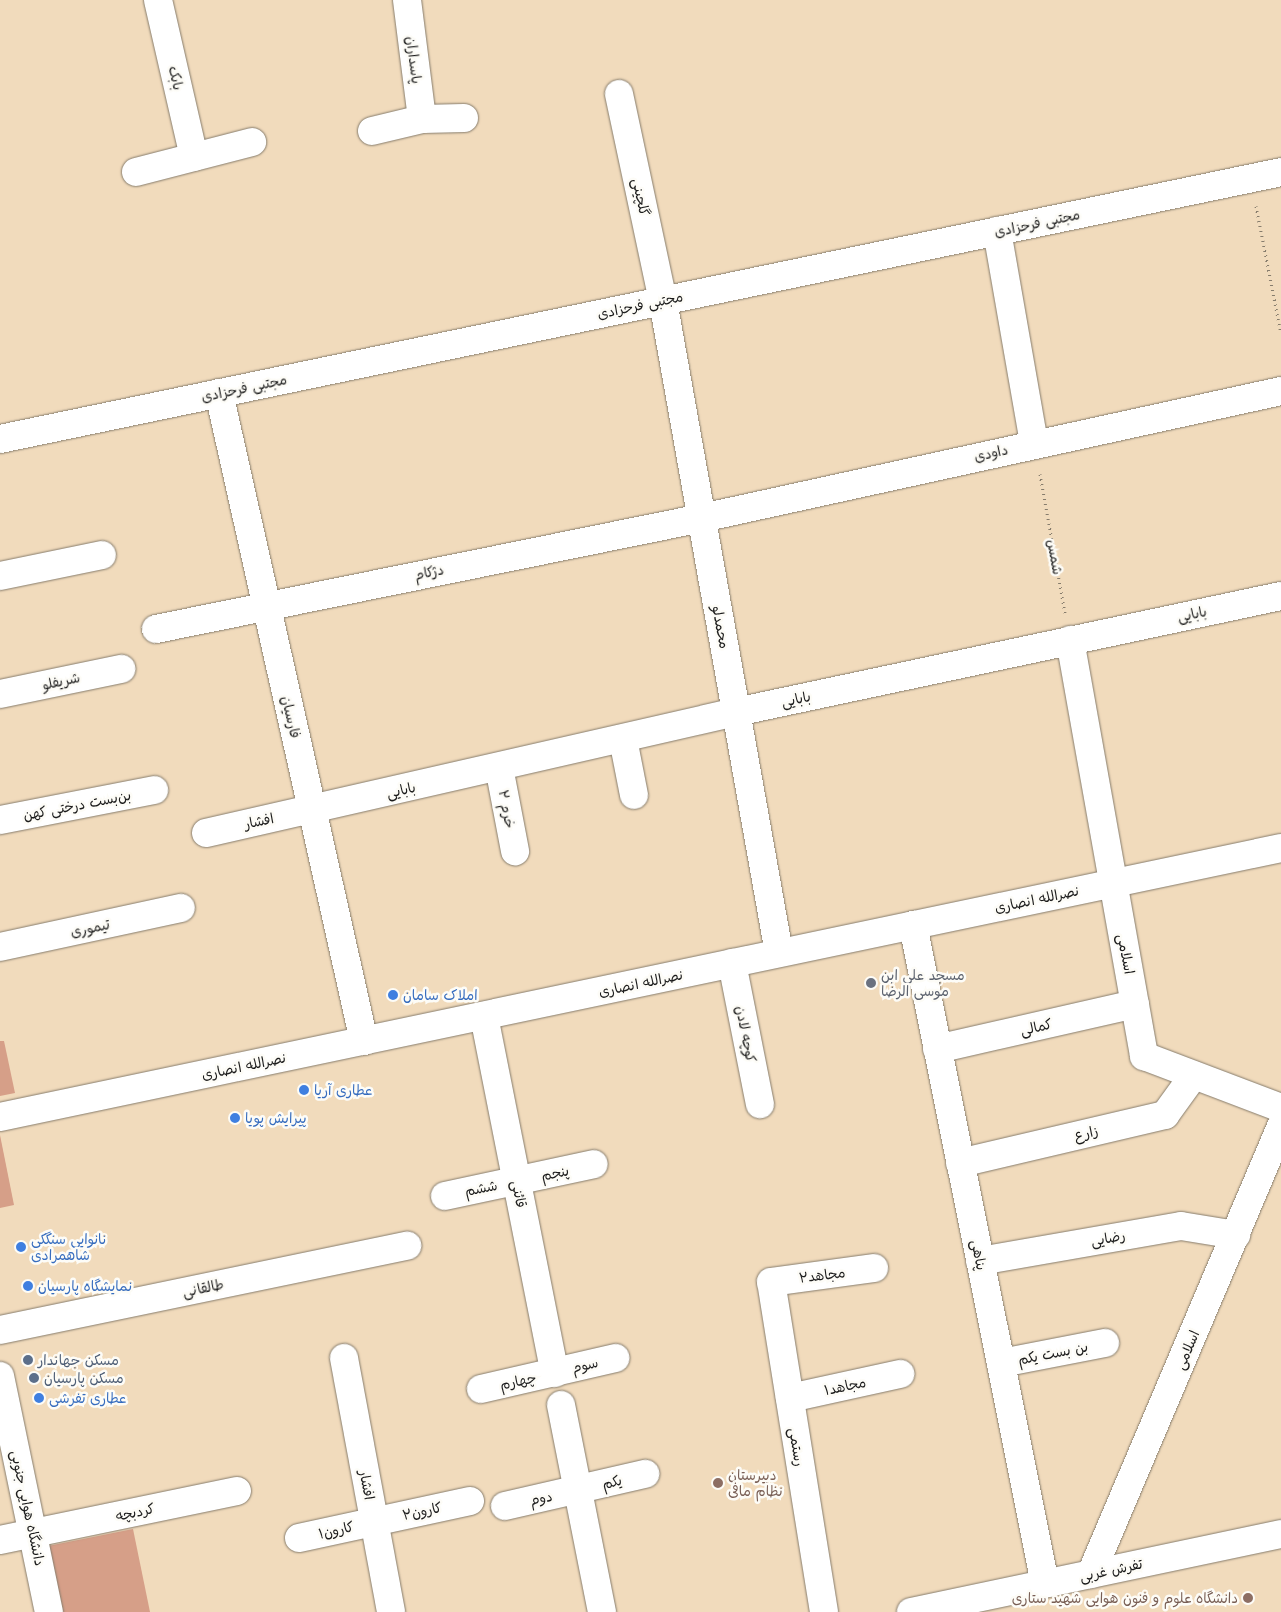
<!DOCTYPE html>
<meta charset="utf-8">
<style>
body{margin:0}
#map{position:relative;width:1281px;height:1612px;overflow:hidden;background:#f1dbbc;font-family:"Playpen Sans","Playpen Sans Arabic",sans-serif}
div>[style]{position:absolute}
.building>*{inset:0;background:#d69f88}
.path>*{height:3px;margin-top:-1.5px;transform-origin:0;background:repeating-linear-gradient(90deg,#867c6c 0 1px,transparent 0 5px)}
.roads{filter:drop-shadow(0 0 1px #867c6c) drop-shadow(0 0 1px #867c6c)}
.minor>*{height:28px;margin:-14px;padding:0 14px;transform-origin:14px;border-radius:14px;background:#fff}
.dots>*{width:14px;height:14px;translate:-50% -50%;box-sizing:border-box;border:2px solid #fdfcf7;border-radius:50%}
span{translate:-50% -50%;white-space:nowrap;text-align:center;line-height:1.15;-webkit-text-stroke:5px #fdfcf7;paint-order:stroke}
.street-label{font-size:14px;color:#1c1c1c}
.worship-label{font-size:14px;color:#5b616d}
.left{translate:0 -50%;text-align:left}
.shop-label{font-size:14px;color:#366cbe}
.service-label{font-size:14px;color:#4e5e75}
.education-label{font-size:14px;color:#785e54}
.right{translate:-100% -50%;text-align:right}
</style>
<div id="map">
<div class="building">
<div style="clip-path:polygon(0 1041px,4px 1041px,15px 1093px,0 1096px)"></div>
<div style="clip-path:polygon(0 1135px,14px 1205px,0 1208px)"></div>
<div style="clip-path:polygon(133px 1529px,150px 1612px,62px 1612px,48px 1546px)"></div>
</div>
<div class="path">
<div style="left:1256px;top:206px;width:129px;rotate:78.9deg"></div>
<div style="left:1040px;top:474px;width:141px;rotate:79.8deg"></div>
</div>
<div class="roads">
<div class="minor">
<div style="left:158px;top:0;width:161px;rotate:77.1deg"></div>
<div style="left:407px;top:0;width:120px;rotate:82.8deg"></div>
<div style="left:619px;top:94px;width:212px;rotate:78deg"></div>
<div style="left:663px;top:301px;width:662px;rotate:79.91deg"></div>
<div style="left:372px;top:131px;width:51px;rotate:-13.5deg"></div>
<div style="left:422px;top:119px;width:42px;rotate:-1.4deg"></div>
<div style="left:136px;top:172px;width:120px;rotate:-14.5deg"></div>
<div style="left:997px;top:231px;width:215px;rotate:80.1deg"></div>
<div style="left:219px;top:393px;width:664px;rotate:77.39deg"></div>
<div style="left:0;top:439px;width:1309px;rotate:-11.77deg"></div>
<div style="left:0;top:576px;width:104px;rotate:-11.6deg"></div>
<div style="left:156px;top:629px;width:557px;rotate:-11.49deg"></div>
<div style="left:702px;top:518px;width:593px;rotate:-12.37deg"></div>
<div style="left:1070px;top:640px;width:423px;rotate:79.9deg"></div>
<div style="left:1144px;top:1056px;width:147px;rotate:20.8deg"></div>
<div style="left:0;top:694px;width:124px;rotate:-11.7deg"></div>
<div style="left:623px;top:739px;width:57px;rotate:78.9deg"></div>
<div style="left:499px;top:767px;width:86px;rotate:79.2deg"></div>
<div style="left:0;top:820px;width:157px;rotate:-11deg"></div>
<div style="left:206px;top:833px;width:544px;rotate:-12.86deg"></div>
<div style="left:736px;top:712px;width:557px;rotate:-12.02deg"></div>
<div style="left:913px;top:925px;width:672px;rotate:78.67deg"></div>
<div style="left:0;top:947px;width:185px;rotate:-12.2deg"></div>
<div style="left:732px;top:963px;width:144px;rotate:78.8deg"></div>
<div style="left:484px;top:1016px;width:364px;rotate:78.8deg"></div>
<div style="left:937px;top:1049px;width:203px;rotate:-12.8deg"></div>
<div style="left:0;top:1117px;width:1309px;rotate:-11.86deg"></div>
<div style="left:960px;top:1163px;width:211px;rotate:-13.2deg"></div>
<div style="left:1165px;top:1115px;width:49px;rotate:-54.1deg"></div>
<div style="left:445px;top:1196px;width:152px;rotate:-12.1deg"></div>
<div style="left:980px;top:1261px;width:204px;rotate:-9.9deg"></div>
<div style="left:1181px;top:1226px;width:56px;rotate:9.3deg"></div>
<div style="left:0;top:1330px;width:416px;rotate:-11.7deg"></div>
<div style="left:344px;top:1358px;width:258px;rotate:79.5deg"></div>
<div style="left:1001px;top:1363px;width:106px;rotate:-10.9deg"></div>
<div style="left:0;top:1376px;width:241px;rotate:78.3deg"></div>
<div style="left:481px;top:1389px;width:138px;rotate:-13deg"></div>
<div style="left:790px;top:1398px;width:113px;rotate:-12.3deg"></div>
<div style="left:561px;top:1405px;width:211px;rotate:78.8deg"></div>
<div style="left:505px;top:1506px;width:144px;rotate:-12.9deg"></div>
<div style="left:299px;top:1538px;width:175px;rotate:-12.2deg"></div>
<div style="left:0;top:1540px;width:242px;rotate:-11.7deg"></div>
<div style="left:1091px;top:1574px;width:487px;rotate:-67deg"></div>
<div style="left:824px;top:1612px;width:334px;rotate:-99.1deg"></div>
<div style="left:771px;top:1282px;width:104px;rotate:-7.7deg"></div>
<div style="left:911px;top:1612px;width:378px;rotate:-11.9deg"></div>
</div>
</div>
<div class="dots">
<div style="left:871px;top:983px;background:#6b7280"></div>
<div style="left:393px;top:995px;background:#3f7fe0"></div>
<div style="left:304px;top:1090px;background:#3f7fe0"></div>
<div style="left:235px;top:1118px;background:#3f7fe0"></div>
<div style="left:21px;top:1247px;background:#3f7fe0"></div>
<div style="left:28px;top:1286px;background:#3f7fe0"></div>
<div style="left:28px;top:1360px;background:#5c6f8a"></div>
<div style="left:34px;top:1378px;background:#5c6f8a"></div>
<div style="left:39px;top:1398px;background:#3f7fe0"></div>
<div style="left:718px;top:1483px;background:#8d6e63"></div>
<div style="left:1248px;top:1598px;background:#8d6e63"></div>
</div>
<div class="street-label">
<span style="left:414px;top:60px;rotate:83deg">پاسداران</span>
<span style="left:176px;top:78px;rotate:77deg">بابک</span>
<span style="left:641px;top:197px;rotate:78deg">گلچینی</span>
<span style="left:1037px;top:223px;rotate:-12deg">مجتبی فرحزادی</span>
<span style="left:640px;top:305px;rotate:-12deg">مجتبی فرحزادی</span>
<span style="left:244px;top:388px;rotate:-12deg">مجتبی فرحزادی</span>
<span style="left:991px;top:453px;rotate:-13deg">داودی</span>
<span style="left:1055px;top:557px;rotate:80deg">شمس</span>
<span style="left:429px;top:572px;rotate:-11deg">دژکام</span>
<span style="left:1192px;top:614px;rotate:-12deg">بابایی</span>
<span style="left:721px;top:627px;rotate:80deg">محمدلو</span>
<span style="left:61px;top:681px;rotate:-12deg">شریفلو</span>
<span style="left:796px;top:699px;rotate:-12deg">بابایی</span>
<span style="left:291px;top:717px;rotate:77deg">فارسیان</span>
<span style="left:401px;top:790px;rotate:-13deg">بابایی</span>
<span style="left:77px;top:805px;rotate:-11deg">بن‌بست درختی کهن</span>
<span style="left:507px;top:809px;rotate:79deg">خرم ۲</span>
<span style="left:259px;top:821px;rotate:-12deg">افشار</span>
<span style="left:1037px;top:899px;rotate:-12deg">نصرالله انصاری</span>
<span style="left:90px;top:928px;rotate:-12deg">تیموری</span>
<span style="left:1126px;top:954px;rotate:79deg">اسلامی</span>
<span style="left:641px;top:983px;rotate:-12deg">نصرالله انصاری</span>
<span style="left:1036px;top:1027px;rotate:-13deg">کمالی</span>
<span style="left:746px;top:1034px;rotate:79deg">کوچه لادن</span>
<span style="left:244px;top:1066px;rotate:-12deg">نصرالله انصاری</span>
<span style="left:1086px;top:1133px;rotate:-13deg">زارع</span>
<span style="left:555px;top:1173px;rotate:-12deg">پنجم</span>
<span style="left:481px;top:1188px;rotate:-11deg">ششم</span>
<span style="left:519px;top:1194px;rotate:79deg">قائنی</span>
<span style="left:1108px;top:1238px;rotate:-10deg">رضایی</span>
<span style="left:979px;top:1255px;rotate:79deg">پناهی</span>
<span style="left:822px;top:1275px;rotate:-7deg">مجاهد۲</span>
<span style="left:203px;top:1288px;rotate:-12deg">طالقانی</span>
<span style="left:1187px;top:1350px;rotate:-67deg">اسلامی</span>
<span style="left:1053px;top:1353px;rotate:-11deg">بن بست یکم</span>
<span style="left:585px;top:1365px;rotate:-14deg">سوم</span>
<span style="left:518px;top:1381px;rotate:-12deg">چهارم</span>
<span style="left:845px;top:1386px;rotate:-12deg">مجاهد۱</span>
<span style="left:797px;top:1447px;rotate:81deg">رستمی</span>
<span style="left:612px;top:1482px;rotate:-14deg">یکم</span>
<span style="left:367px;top:1485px;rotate:79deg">افشار</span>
<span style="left:541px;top:1498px;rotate:-12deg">دوم</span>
<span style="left:28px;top:1508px;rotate:78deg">دانشگاه هوایی جنوبی</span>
<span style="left:422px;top:1511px;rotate:-12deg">کارون۲</span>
<span style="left:135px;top:1512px;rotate:-12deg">کردبچه</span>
<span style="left:336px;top:1530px;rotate:-13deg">کارون۱</span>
<span style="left:1111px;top:1570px;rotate:-12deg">تفرش غربی</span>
</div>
<div class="worship-label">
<span class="left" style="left:881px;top:983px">مسجد علی ابن<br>موسی الرضا</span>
</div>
<div class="shop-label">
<span class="left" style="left:403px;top:995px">املاک سامان</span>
<span class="left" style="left:314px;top:1090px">عطاری آریا</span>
<span class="left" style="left:245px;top:1118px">پیرایش پویا</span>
<span class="left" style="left:31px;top:1247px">نانوایی سنگکی<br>شاهمرادی</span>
<span class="left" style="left:38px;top:1286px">نمایشگاه پارسیان</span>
<span class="left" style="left:49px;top:1398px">عطاری تفرشی</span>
</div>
<div class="service-label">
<span class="left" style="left:38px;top:1360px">مسکن جهاندار</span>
<span class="left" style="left:44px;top:1378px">مسکن پارسیان</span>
</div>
<div class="education-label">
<span class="left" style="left:728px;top:1483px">دبیرستان<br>نظام مافی</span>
<span class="right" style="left:1238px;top:1598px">دانشگاه علوم و فنون هوایی شهید ستاری</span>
</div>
</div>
